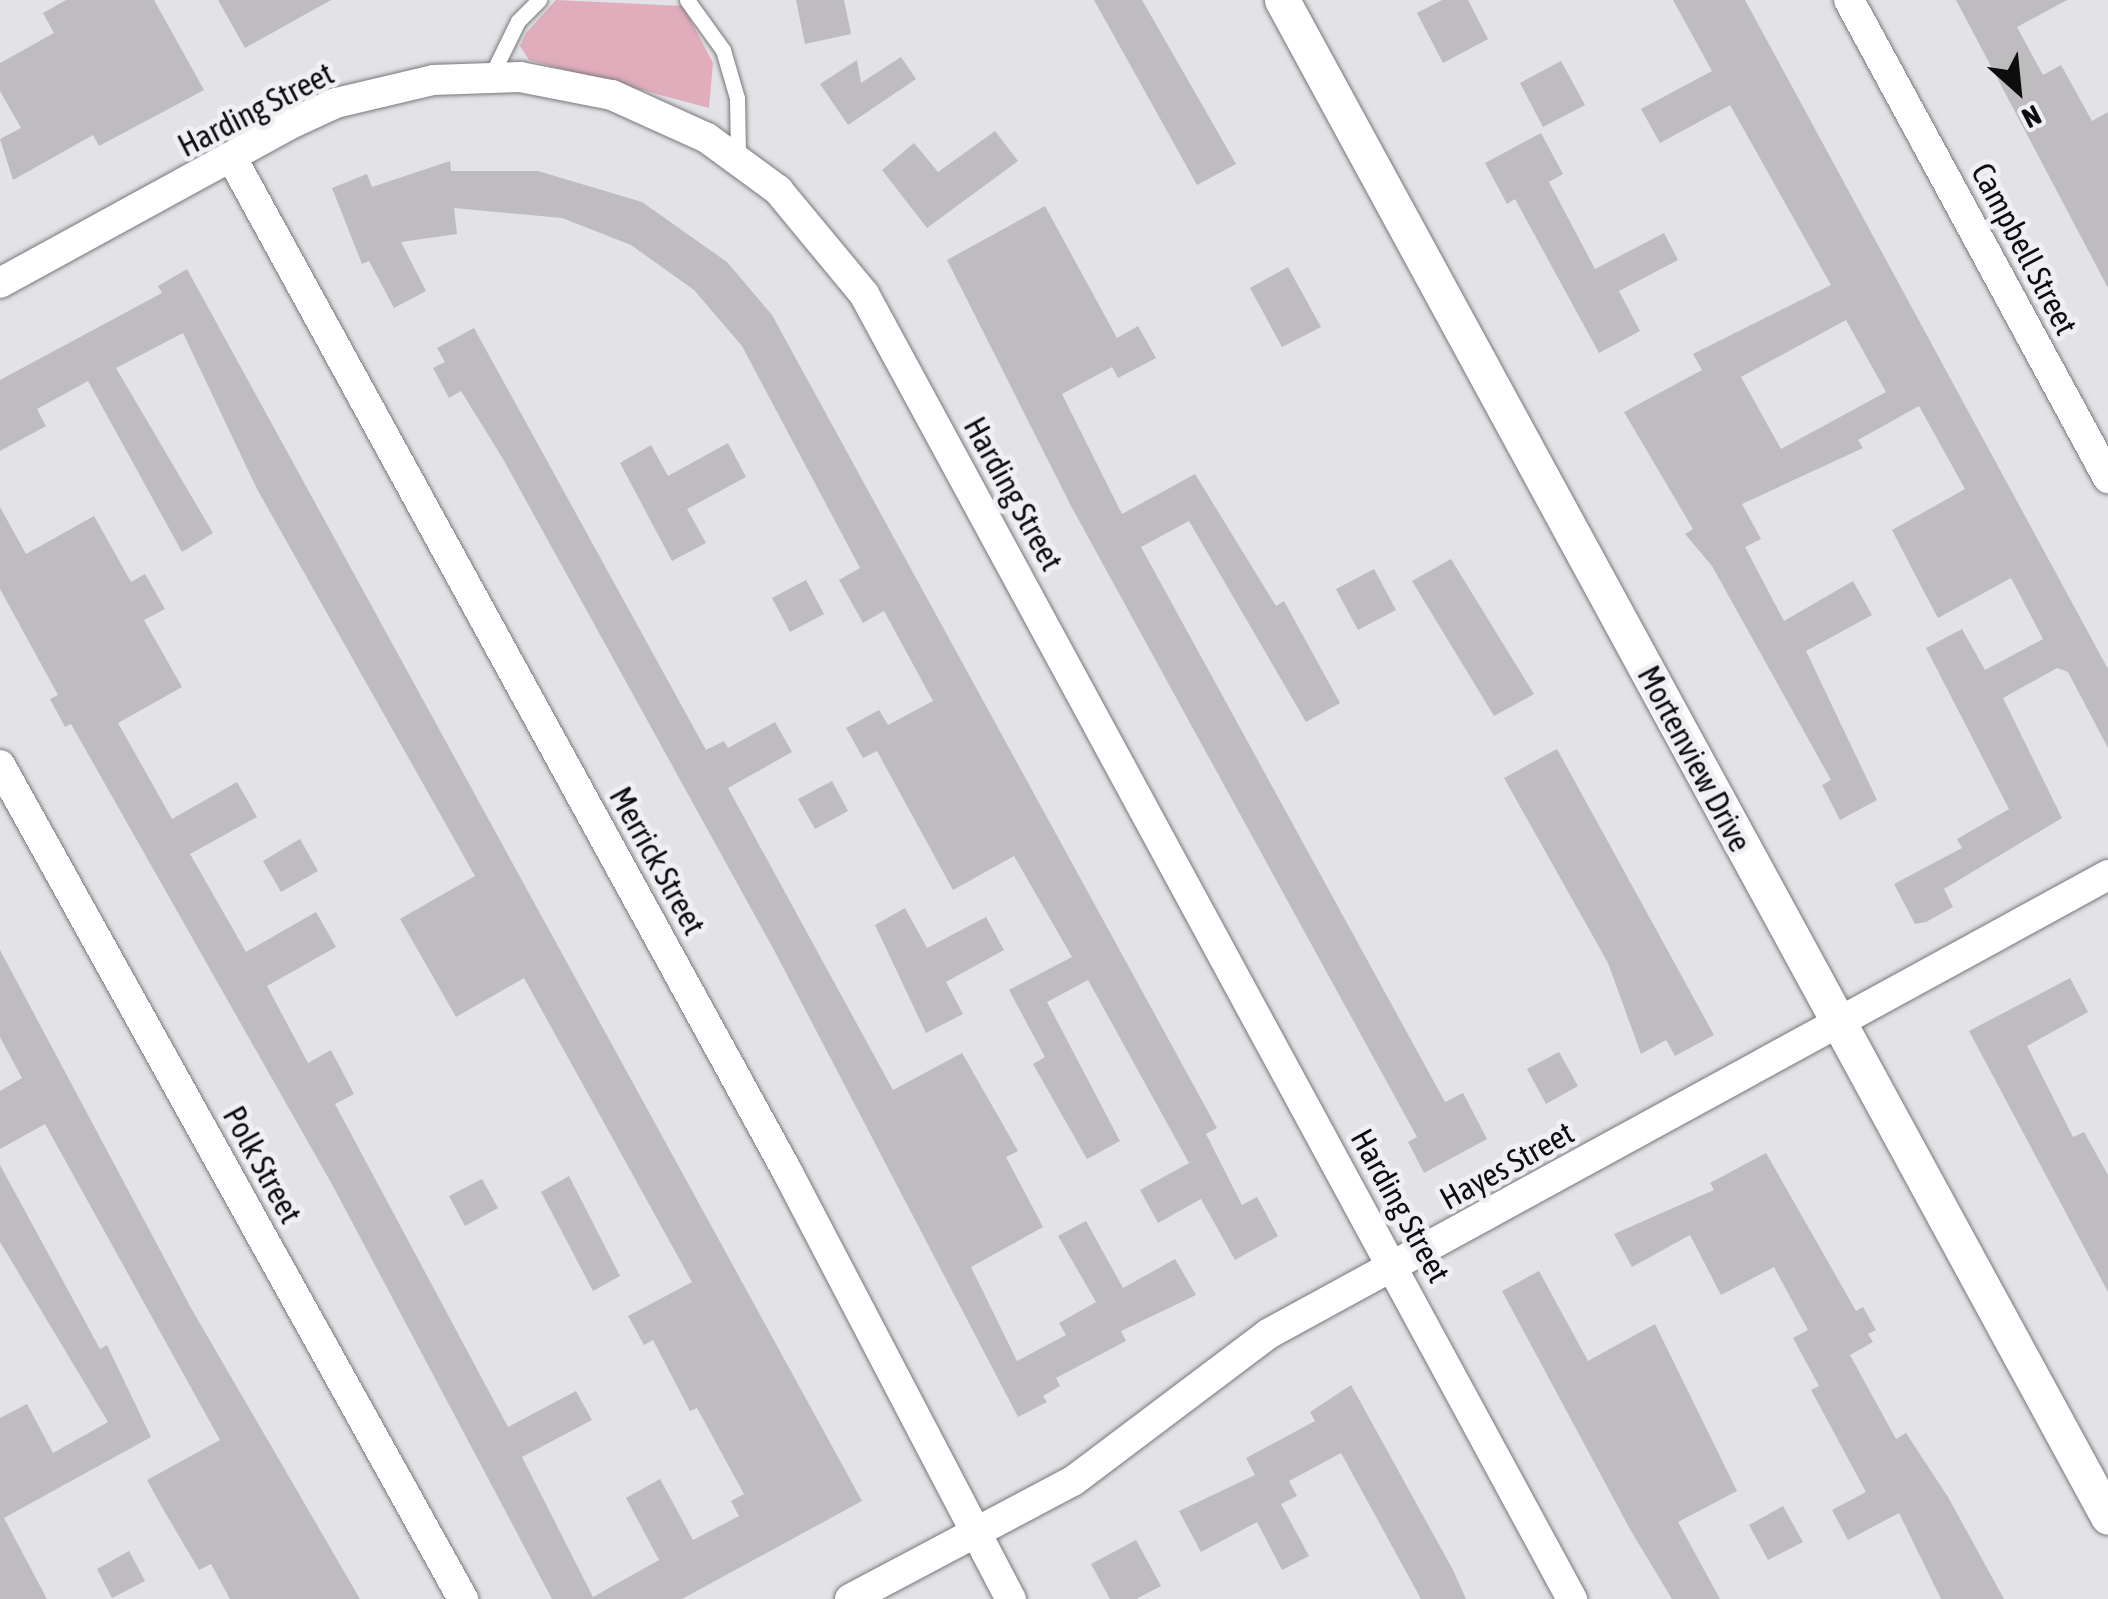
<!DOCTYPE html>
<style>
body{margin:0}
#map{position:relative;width:2108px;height:1599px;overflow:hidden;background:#e3e2e6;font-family:"Asap Condensed",sans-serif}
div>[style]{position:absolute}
.green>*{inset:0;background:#dfadbc}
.building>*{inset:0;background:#bfbcbf}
.roads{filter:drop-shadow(0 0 2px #78787b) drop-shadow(0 0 2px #78787b)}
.service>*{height:15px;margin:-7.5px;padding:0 7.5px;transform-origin:7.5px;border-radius:7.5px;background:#fff}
.minor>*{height:30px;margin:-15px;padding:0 15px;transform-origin:15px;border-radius:15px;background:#fff}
.tertiary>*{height:35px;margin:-17.5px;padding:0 17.5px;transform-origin:17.5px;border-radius:17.5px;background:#fff}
span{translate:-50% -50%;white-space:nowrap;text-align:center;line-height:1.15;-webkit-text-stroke:10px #f0f0f4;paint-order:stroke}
.street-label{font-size:32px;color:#0d0d0e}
.north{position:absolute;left:1968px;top:40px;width:100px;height:100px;-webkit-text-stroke:8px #f0f0f4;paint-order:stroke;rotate:153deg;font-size:28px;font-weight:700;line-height:40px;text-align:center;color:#0d0d0e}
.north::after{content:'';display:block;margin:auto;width:35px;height:45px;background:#0d0d0e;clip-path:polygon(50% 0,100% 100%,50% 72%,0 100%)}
</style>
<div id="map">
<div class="green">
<div style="clip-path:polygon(556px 0,683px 6px,713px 63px,709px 108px,529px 60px,520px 46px,526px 33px)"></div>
</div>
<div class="building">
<div style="clip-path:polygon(66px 0,154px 0,204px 90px,99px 146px,93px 135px,13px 180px,0 139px,21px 128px,0 91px,0 63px,54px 33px,43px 13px)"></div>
<div style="clip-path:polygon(218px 0,331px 0,245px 48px)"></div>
<div style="clip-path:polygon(796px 0,844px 0,851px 34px,805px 44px)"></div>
<div style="clip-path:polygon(1094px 0,1142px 0,1236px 164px,1197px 185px)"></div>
<div style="clip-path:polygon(1442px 0,1468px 0,1488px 39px,1443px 63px,1417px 13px)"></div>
<div style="clip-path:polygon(evenodd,1673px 0,1745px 0,2108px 669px,2108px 748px,2068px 672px,2057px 668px,2003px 698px,2062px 818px,1944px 889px,1953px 907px,1926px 922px,1915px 924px,1894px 884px,1962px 848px,1957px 839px,2009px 809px,1926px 648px,1962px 629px,1985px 670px,2043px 639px,2011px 578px,1938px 618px,1922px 588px,1892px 530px,1965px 489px,1919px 406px,1858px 440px,1863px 448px,1742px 504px,1761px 539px,1745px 547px,1784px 621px,1853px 581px,1872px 615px,1806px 651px,1877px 800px,1840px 820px,1822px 785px,1831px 780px,1712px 566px,1685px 534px,1693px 529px,1624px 412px,1702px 370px,1693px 354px,1831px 285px,1730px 105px,1660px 143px,1641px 109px,1712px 71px,1673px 0,1846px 320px,1886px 392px,1781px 449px,1741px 377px,1846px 320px)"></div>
<div style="clip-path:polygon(1956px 0,2067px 0,2017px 27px,2043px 75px,2061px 65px,2092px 121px,2108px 112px,2108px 288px)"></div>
<div style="clip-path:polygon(901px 57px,916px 79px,848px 125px,820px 84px,857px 60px,861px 83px)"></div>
<div style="clip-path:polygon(1561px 61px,1585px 105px,1543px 127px,1520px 83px)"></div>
<div style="clip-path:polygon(995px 131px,1018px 161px,927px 228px,882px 170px,914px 143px,938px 172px)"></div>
<div style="clip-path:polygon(1541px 133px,1563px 174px,1549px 182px,1595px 269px,1664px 233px,1678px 260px,1619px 291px,1640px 331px,1599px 353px,1515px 199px,1507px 204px,1485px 163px)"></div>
<div style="clip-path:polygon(450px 161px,451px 171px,538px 171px,642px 202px,727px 262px,772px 315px,1217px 1128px,1206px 1134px,1242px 1205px,1257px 1197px,1278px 1236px,1235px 1260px,1201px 1199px,1158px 1223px,1140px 1190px,1189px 1163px,1088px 980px,1047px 1002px,1120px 1141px,1087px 1159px,1033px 1064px,1045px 1057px,1009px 990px,1072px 957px,1014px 856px,953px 890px,877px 751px,863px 758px,846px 728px,879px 710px,888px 725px,933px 701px,884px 611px,863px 623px,839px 580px,860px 568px,742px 346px,694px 290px,631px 245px,562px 218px,454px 208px,457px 234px,401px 242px,426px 291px,394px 308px,369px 261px,362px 264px,332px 188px,367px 174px,372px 187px)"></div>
<div style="clip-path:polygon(1045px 206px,1117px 338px,1138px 326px,1156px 358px,1118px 378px,1112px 367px,1062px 394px,1122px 514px,1195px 474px,1276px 606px,1284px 601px,1340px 703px,1306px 722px,1189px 521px,1141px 547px,1445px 1102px,1463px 1093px,1487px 1139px,1424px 1173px,1408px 1142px,1417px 1137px,1071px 506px,947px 260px)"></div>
<div style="clip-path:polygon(1288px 267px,1321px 327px,1282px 347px,1250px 288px)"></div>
<div style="clip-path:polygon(187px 269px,862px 1501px,682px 1599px,552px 1599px,334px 1188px,71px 724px,65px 727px,50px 699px,58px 695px,0 589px,0 507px,26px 554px,94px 516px,131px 582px,145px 574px,165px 609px,144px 620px,182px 687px,118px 723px,172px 819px,237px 782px,257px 817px,190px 854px,246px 952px,316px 912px,336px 947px,267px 986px,308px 1063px,331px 1050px,354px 1094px,335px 1104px,508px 1427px,576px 1391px,592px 1420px,522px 1457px,593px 1597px,659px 1560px,626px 1498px,660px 1479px,693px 1540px,739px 1516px,731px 1501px,744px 1494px,697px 1408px,690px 1411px,653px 1340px,644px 1345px,628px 1316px,692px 1282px,524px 978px,456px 1017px,400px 919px,475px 876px,257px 489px,183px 333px,116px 368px,213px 533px,182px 552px,88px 381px,37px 409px,46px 426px,0 451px,0 380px,162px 293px,158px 286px)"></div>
<div style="clip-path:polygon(474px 328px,706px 750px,724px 741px,728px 748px,775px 722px,792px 752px,728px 788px,893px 1090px,962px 1053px,1018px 1151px,1006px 1157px,1043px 1227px,971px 1267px,1017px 1361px,1066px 1335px,1059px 1323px,1096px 1302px,1058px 1236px,1086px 1221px,1123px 1288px,1175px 1259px,1196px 1295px,1121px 1331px,1126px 1341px,1056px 1378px,1060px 1386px,1043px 1396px,1047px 1402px,1018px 1417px,774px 950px,503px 459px,461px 391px,449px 398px,433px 368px,445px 362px,437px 348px)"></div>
<div style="clip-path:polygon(728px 443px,746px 477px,687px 509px,706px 543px,672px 561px,620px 463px,651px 445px,668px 476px)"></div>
<div style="clip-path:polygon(1451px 559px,1534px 694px,1494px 716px,1412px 581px)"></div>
<div style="clip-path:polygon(1374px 569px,1396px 610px,1358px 630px,1336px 589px)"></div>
<div style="clip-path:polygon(806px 580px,824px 614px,790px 632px,772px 598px)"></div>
<div style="clip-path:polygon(1557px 749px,1714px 1035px,1675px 1056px,1666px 1040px,1641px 1054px,1608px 963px,1504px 778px)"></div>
<div style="clip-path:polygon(832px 781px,848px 811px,815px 829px,798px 799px)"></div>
<div style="clip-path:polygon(300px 839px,318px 871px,281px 892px,263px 861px)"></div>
<div style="clip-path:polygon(905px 908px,927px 948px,986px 917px,1004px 950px,946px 982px,963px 1014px,926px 1033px,875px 925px)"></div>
<div style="clip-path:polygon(0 950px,191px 1308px,360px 1599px,230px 1599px,211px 1564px,199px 1570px,163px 1509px,147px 1480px,220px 1440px,45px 1124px,0 1149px,0 1091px,22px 1078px,0 1037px)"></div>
<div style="clip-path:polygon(2070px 978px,2088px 1012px,2027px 1046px,2073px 1137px,2084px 1132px,2108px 1175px,2108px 1292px,1969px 1031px)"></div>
<div style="clip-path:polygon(1559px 1052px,1578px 1086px,1546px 1104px,1527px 1069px)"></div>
<div style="clip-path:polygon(1766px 1153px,1856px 1311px,1863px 1307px,1876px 1330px,1868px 1334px,1873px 1342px,1850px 1355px,1896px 1439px,1906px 1433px,1948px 1497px,2004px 1599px,1941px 1599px,1899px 1513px,1848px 1540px,1832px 1510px,1866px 1492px,1811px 1390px,1819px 1386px,1793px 1338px,1808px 1330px,1774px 1267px,1721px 1295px,1690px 1235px,1632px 1267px,1614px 1234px,1714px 1190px,1710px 1183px)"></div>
<div style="clip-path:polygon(0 1165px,100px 1349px,107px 1345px,151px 1437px,4px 1518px,47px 1599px,0 1599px,0 1418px,27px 1404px,53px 1453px,108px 1422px,0 1242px)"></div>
<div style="clip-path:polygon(569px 1176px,620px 1276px,593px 1291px,541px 1192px)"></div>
<div style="clip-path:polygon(482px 1179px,498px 1208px,465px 1226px,449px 1196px)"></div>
<div style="clip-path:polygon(1539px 1271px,1588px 1361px,1655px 1324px,1737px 1491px,1678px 1522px,1720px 1599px,1672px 1599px,1631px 1531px,1502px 1291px)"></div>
<div style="clip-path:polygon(1351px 1385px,1453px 1570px,1466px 1599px,1421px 1599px,1341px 1453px,1289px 1481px,1297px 1496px,1281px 1504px,1309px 1556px,1282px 1570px,1257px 1522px,1201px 1552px,1179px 1511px,1255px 1475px,1246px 1458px,1315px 1421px,1310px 1412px)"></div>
<div style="clip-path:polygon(1783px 1506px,1803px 1542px,1768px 1560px,1749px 1525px)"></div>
<div style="clip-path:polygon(1136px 1540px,1161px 1586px,1136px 1599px,1110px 1599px,1091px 1564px)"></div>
<div style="clip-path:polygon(129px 1551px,145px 1581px,112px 1598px,97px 1569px)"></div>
</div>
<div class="roads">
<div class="service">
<div style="left:687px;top:0;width:62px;rotate:54.2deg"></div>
<div style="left:723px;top:50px;width:50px;rotate:73.7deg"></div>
<div style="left:737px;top:98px;width:60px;rotate:89deg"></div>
<div style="left:491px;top:76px;width:61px;rotate:-63.9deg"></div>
<div style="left:518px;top:21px;width:30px;rotate:-45deg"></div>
</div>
<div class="minor">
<div style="left:1849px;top:0;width:544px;rotate:61.55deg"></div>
<div style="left:233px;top:160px;width:1155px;rotate:61.28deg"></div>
<div style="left:788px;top:1173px;width:481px;rotate:62.4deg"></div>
<div style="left:0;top:283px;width:328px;rotate:-28.7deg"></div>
<div style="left:288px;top:125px;width:53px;rotate:-24.6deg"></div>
<div style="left:336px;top:103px;width:100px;rotate:-13.3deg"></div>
<div style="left:433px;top:80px;width:87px;rotate:-2deg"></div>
<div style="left:520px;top:77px;width:94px;rotate:11.1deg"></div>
<div style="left:612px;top:95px;width:104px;rotate:24.4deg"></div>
<div style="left:707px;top:138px;width:88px;rotate:36.2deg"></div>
<div style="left:778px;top:190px;width:135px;rotate:50.4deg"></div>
<div style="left:864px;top:294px;width:1485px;rotate:61.52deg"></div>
<div style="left:0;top:765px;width:954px;rotate:60.96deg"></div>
<div style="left:850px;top:1599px;width:252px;rotate:-27.9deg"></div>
<div style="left:1073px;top:1481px;width:244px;rotate:-37deg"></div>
<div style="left:1268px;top:1334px;width:957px;rotate:-28.65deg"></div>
</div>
<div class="tertiary">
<div style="left:1282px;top:0;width:1727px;rotate:61.43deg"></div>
</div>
</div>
<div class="street-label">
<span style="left:256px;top:110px;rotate:-27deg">Harding Street</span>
<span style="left:2024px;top:249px;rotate:62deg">Campbell Street</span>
<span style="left:1013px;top:494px;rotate:61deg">Harding Street</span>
<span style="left:1694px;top:759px;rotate:62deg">Mortenview Drive</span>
<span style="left:657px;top:861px;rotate:61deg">Merrick Street</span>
<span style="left:262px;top:1165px;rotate:61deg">Polk Street</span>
<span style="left:1507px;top:1166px;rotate:-29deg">Hayes Street</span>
<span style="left:1400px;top:1206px;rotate:61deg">Harding Street</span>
</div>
<div class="north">N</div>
</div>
